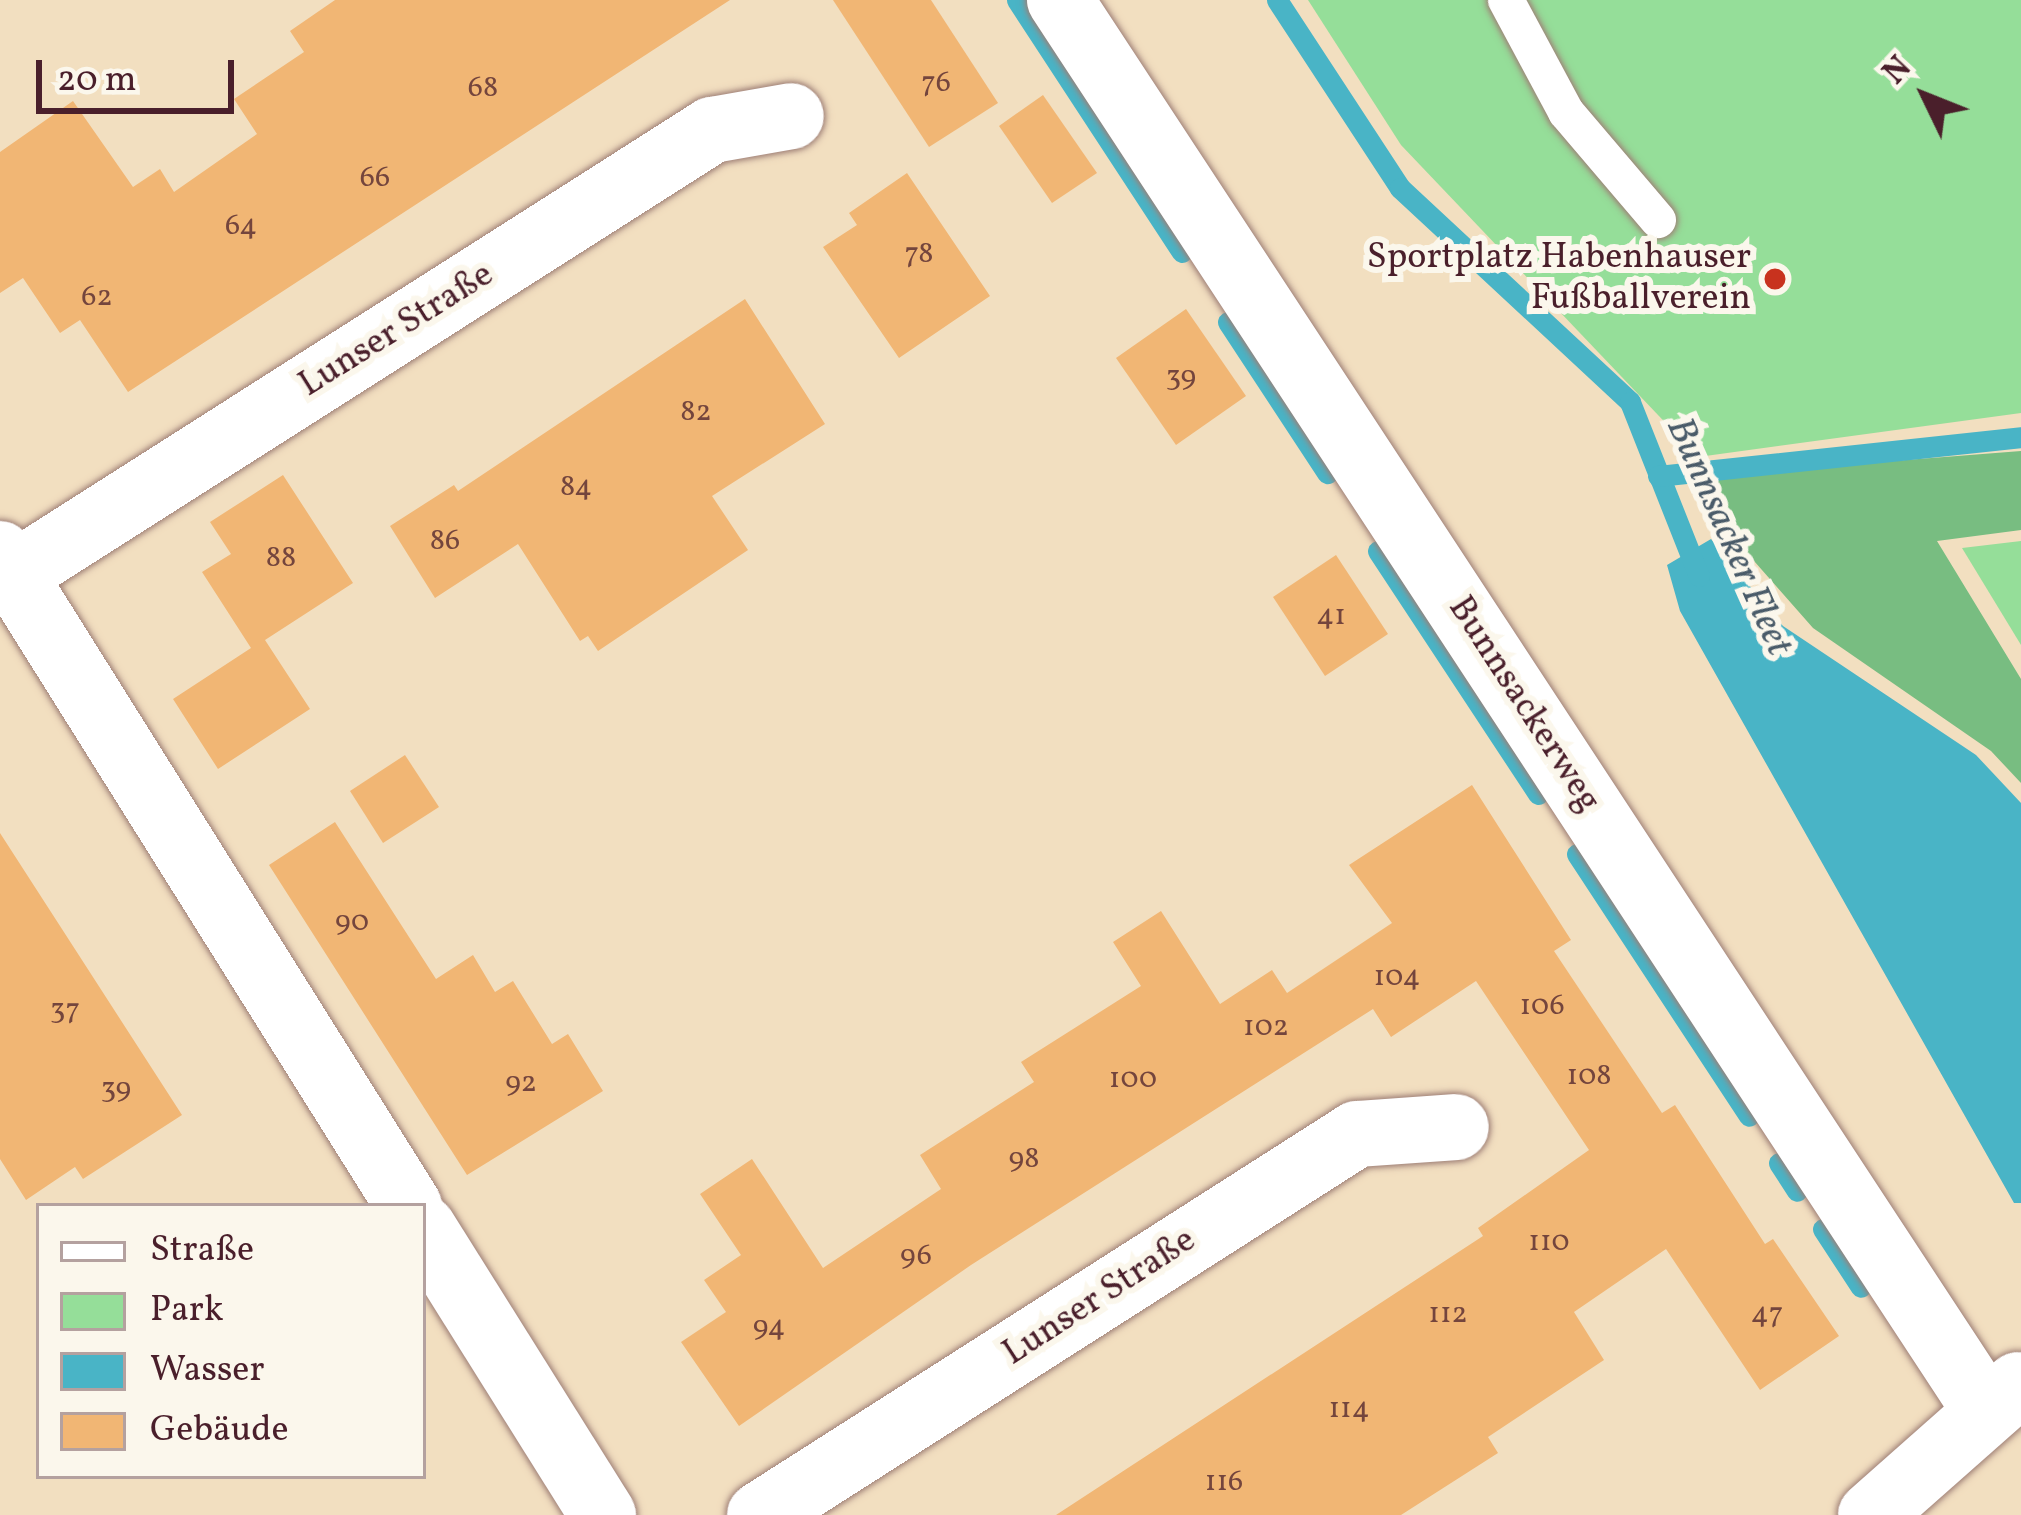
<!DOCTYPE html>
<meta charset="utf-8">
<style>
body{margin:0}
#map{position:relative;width:2021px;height:1515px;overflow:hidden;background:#f2dfc0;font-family:Vollkorn,serif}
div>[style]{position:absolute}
.green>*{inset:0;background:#95de99}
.forest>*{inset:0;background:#78bd81}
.water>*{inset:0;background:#49b4c6}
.stream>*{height:21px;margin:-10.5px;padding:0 10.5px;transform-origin:10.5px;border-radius:10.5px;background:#49b4c6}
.building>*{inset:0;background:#f1b674}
.roads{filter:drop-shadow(0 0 3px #9e7f76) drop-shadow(0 0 3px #9e7f76)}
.lane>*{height:36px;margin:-18px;padding:0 18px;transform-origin:18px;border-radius:18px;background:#fff}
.street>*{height:66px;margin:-33px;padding:0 33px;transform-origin:33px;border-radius:33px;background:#fff}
.dots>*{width:33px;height:33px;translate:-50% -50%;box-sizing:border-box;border:6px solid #fbf7ec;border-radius:50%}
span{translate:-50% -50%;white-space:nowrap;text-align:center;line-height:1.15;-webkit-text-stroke:12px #fbf7ec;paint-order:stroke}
.number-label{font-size:30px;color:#74453d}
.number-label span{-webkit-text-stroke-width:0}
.poi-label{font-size:36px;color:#4a1f2b}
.right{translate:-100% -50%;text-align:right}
.street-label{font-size:36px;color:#4a1f2b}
.water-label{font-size:39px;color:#4a5b69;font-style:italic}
.legend{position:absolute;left:36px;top:1203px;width:390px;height:276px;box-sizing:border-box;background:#fbf7ec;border:3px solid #b4a19f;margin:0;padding:15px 21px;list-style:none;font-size:36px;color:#4a1f2b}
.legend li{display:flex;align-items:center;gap:24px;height:60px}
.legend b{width:60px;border:3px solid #b4a19f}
.north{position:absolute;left:1865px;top:36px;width:120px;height:120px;-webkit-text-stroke:9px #fbf7ec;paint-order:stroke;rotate:313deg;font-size:33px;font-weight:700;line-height:48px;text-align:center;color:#4a1f2b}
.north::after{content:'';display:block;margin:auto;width:42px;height:54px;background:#4a1f2b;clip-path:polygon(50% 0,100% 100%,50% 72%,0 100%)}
.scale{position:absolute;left:36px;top:60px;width:198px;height:54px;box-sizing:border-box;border:6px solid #4a1f2b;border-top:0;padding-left:15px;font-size:36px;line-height:42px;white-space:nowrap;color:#4a1f2b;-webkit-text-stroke:9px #fbf7ec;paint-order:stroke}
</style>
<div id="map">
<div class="green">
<div style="clip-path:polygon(1308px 0,2021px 0,2021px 413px,1698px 457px,1401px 145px)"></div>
<div style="clip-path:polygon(2021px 541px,2021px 645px,1962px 548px)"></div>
</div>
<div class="forest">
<div style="clip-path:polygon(2021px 451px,2021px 530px,1937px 541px,2021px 679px,2021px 783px,1991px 751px,1813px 628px,1689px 487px,1739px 473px)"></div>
</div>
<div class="water">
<div style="clip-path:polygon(1711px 539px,1783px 626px,1976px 755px,2021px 803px,2021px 1203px,2014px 1203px,1680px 611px,1667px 565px)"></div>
</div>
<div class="stream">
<div style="left:1017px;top:0;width:301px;rotate:56.8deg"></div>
<div style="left:1277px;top:0;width:225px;rotate:56.8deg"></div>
<div style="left:1400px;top:188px;width:314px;rotate:42.9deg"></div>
<div style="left:1630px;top:402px;width:187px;rotate:68.4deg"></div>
<div style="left:1228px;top:322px;width:181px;rotate:56.7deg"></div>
<div style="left:1658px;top:476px;width:365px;rotate:-6.1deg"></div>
<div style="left:1378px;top:551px;width:291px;rotate:56.6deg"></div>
<div style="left:1577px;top:854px;width:313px;rotate:56.7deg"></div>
<div style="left:1779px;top:1163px;width:33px;rotate:57deg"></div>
<div style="left:1823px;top:1229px;width:69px;rotate:56.8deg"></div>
</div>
<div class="building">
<div style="clip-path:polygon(335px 0,730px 0,128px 392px,80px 320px,60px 333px,23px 278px,0 293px,0 152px,73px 101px,133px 187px,160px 169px,174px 192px,257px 134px,234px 99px,304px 52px,290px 31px)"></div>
<div style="clip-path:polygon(833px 0,931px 0,998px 103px,929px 147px)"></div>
<div style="clip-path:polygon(1043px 95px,1097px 173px,1052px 203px,999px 126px)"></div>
<div style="clip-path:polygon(907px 173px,990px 296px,899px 358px,823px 247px,857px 225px,849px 213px)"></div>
<div style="clip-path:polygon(745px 299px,825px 424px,712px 496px,748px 550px,598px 651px,588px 636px,580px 641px,518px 544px,435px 598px,390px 526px,454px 485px,458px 491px)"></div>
<div style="clip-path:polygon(1186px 309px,1246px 396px,1176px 445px,1116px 358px)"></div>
<div style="clip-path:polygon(283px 475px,353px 583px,265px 640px,310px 709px,218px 769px,173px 699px,251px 648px,202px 572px,231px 554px,210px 522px)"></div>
<div style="clip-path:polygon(1336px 555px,1388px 634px,1325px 676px,1273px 597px)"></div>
<div style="clip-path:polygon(405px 755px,439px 807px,383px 843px,350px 791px)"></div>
<div style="clip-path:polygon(1472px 785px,1571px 940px,1554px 951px,1662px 1113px,1675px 1105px,1765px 1244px,1773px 1239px,1839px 1336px,1760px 1390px,1666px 1249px,1574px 1312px,1604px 1360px,1488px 1437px,1498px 1453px,1401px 1515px,1056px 1515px,1483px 1236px,1478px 1228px,1589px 1150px,1476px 981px,1391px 1037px,1373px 1009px,971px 1265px,739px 1426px,681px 1342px,726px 1312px,704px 1280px,741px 1255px,700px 1194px,752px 1159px,823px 1268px,941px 1189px,920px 1155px,1034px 1082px,1021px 1062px,1141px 986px,1113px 942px,1161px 911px,1220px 1004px,1272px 970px,1287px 993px,1392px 923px,1349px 865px)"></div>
<div style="clip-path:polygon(335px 822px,436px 979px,473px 955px,495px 992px,513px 981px,552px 1044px,568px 1034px,603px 1091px,467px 1175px,269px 865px)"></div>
<div style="clip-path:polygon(0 833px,182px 1115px,83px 1179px,75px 1167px,26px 1200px,0 1159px)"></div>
</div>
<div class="roads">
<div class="lane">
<div style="left:1506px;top:0;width:127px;rotate:61.8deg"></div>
<div style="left:1566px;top:112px;width:142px;rotate:49.6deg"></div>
</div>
<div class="street">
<div style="left:1060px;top:0;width:1688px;rotate:56.72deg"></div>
<div style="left:0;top:554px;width:770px;rotate:57.9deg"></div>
<div style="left:13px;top:575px;width:829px;rotate:-32.48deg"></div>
<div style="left:712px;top:130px;width:80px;rotate:-10deg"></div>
<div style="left:423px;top:1228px;width:339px;rotate:57.9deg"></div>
<div style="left:760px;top:1515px;width:708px;rotate:-32.55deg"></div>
<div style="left:1357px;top:1134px;width:99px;rotate:-4deg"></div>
<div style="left:1871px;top:1515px;width:196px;rotate:-41.5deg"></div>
</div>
</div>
<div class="dots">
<div style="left:1775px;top:279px;background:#c8321e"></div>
</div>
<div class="number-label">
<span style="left:936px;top:83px">76</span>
<span style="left:483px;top:88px">68</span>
<span style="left:375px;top:178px">66</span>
<span style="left:241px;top:226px">64</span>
<span style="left:919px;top:254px">78</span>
<span style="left:97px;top:297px">62</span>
<span style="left:1181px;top:377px">39</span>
<span style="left:696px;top:412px">82</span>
<span style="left:576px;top:487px">84</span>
<span style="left:445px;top:541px">86</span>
<span style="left:281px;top:558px">88</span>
<span style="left:1331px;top:616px">41</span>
<span style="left:352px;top:922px">90</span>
<span style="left:1397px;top:977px">104</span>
<span style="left:1542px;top:1006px">106</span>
<span style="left:65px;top:1010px">37</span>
<span style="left:1266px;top:1027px">102</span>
<span style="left:1589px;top:1076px">108</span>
<span style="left:1133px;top:1079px">100</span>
<span style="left:521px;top:1083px">92</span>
<span style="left:116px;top:1089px">39</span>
<span style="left:1024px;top:1159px">98</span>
<span style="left:1549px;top:1242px">110</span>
<span style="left:916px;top:1256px">96</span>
<span style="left:1448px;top:1314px">112</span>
<span style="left:1767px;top:1314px">47</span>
<span style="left:769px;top:1327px">94</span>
<span style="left:1349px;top:1409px">114</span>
<span style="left:1224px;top:1482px">116</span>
</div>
<div class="poi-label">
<span class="right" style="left:1751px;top:279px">Sportplatz Habenhauser<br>Fußballverein</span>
</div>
<div class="street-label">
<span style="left:397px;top:331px;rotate:-32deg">Lunser Straße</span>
<span style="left:1523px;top:705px;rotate:57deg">Bunnsackerweg</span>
<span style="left:1100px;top:1298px;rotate:-33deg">Lunser Straße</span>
</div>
<div class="water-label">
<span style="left:1728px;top:537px;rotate:66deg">Bunnsacker Fleet</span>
</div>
<ul class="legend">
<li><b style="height:15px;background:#fff"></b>Straße</li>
<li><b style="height:33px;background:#95de99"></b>Park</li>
<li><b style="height:33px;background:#49b4c6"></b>Wasser</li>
<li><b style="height:33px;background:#f1b674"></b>Gebäude</li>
</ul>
<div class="north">N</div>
<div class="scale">20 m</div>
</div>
